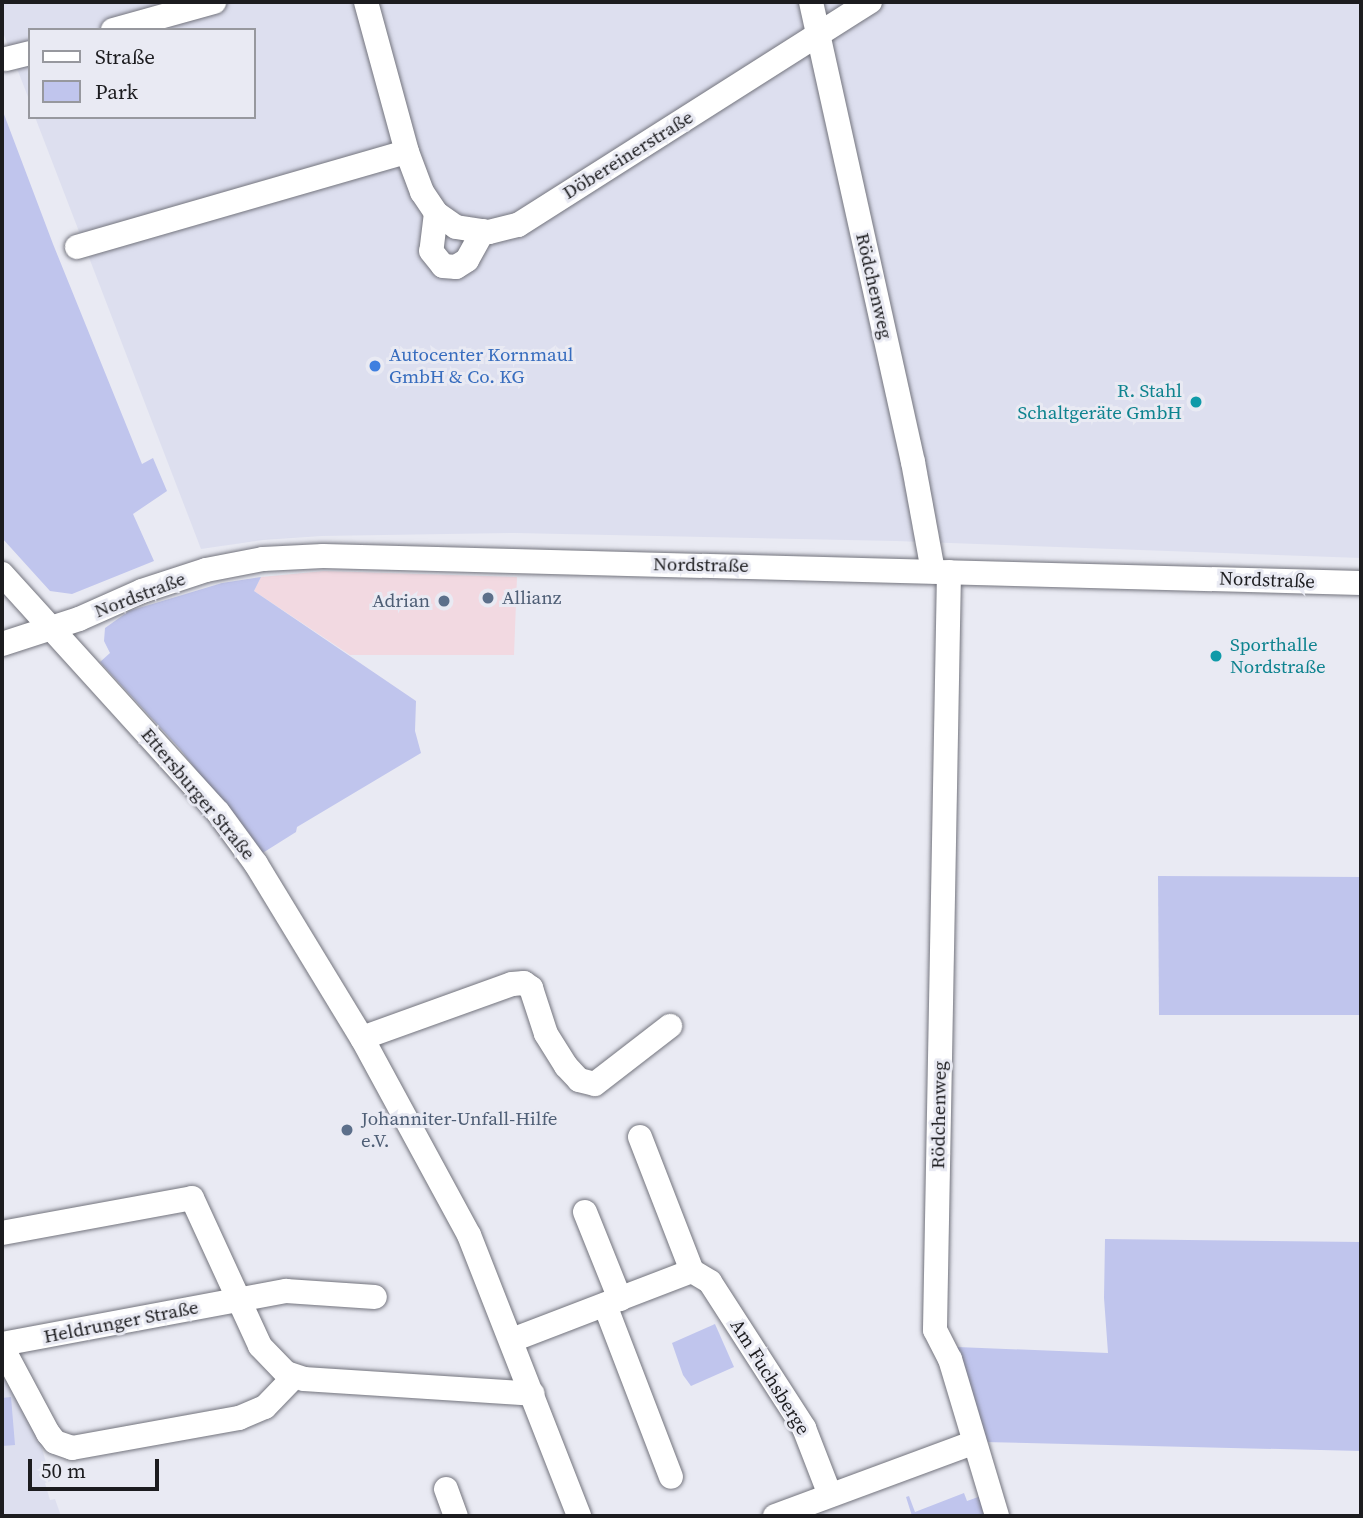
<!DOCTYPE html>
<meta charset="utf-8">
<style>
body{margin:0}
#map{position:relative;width:1363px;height:1518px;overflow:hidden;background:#e9eaf3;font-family:"Source Serif 4",serif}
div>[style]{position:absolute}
.commercial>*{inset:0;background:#f2d9e1}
.built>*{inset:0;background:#dddfef}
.green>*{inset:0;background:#c0c5ed}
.roads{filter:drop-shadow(0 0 2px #73747d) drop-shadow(0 0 2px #73747d)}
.minor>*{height:24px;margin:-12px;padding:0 12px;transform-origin:12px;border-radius:12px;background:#fff}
.dots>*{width:19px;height:19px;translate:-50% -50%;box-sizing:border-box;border:4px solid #e9eaf3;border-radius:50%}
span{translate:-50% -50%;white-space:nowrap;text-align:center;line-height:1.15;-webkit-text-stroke:6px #e9eaf3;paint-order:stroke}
.street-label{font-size:19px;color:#1c1c1f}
.shop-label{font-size:19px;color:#366cbe}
.left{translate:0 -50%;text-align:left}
.culture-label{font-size:19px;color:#0d838f}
.right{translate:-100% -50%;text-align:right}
.service-label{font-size:19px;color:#4e5e75}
.frame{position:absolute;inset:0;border:4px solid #1c1c1f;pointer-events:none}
.legend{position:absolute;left:28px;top:28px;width:228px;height:91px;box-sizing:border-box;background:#e9eaf3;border:2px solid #97989e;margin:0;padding:9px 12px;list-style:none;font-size:21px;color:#1c1c1f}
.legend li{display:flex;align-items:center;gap:14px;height:35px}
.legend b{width:35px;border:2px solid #97989e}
.scale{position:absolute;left:28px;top:1459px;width:131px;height:32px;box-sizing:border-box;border:4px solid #1c1c1f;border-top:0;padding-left:9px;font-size:21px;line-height:24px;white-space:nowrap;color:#1c1c1f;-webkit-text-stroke:5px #e9eaf3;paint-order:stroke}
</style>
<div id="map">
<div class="commercial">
<div style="clip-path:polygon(324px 571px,517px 577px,514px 655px,350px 655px,254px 591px,261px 577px)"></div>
</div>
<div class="built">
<div style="clip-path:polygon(2px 2px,1361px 2px,1361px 558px,896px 541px,515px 533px,321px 536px,263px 540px,201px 549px,35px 117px,254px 117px,254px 30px,30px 30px,30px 102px,2px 30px)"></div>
<div style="clip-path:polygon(2px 1370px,40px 1441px,51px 1481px,45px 1483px,50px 1500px,55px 1499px,61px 1516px,2px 1516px)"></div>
</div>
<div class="green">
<div style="clip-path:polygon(2px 109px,53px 244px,142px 464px,153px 458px,167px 491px,133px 514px,154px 561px,72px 594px,50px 591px,2px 538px)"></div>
<div style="clip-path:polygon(261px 577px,254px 591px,416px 701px,415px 731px,421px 753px,297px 827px,296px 832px,261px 854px,180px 749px,100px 662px,110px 653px,104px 641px,105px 628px,129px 611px,222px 583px)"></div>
<div style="clip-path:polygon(1158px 876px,1361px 877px,1361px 1015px,1159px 1015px)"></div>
<div style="clip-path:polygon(1105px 1239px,1361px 1242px,1361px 1451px,983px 1442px,957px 1347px,1108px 1353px,1104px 1298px)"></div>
<div style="clip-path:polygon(715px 1324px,734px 1367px,691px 1386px,683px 1375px,672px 1343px)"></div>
<div style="clip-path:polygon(11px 1397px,15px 1445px,2px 1446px,2px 1398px)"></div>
<div style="clip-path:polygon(964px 1493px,967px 1501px,981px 1496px,986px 1516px,912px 1516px,906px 1497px,909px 1496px,915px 1512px)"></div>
</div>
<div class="roads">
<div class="minor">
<div style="left:366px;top:2px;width:156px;rotate:74.7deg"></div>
<div style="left:407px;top:152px;width:43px;rotate:69.4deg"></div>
<div style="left:422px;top:192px;width:25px;rotate:56deg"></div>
<div style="left:436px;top:213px;width:24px;rotate:35deg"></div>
<div style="left:456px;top:227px;width:33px;rotate:9deg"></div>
<div style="left:489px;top:232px;width:30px;rotate:-14deg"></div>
<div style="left:518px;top:225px;width:417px;rotate:-32.4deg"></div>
<div style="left:811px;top:2px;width:471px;rotate:77.5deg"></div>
<div style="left:913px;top:462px;width:111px;rotate:79.6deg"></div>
<div style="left:113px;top:30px;width:105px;rotate:-15.5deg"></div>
<div style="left:6px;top:59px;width:25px;rotate:-14deg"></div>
<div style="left:436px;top:213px;width:38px;rotate:97deg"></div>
<div style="left:431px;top:251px;width:19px;rotate:51deg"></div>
<div style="left:443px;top:266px;width:13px;rotate:4deg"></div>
<div style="left:456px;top:267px;width:13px;rotate:-32deg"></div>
<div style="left:467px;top:260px;width:33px;rotate:-61deg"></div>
<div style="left:77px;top:247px;width:343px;rotate:-16.1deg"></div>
<div style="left:949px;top:572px;width:758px;rotate:91.06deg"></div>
<div style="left:935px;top:1330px;width:33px;rotate:63deg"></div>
<div style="left:950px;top:1359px;width:164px;rotate:73.3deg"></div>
<div style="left:2px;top:574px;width:321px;rotate:47.8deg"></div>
<div style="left:218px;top:812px;width:64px;rotate:53.8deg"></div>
<div style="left:256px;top:864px;width:204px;rotate:58.7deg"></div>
<div style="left:362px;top:1038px;width:224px;rotate:61.5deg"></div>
<div style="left:469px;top:1235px;width:302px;rotate:68.6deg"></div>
<div style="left:2px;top:644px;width:81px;rotate:-18deg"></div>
<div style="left:79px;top:619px;width:69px;rotate:-24deg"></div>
<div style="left:142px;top:591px;width:67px;rotate:-18.2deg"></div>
<div style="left:206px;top:570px;width:58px;rotate:-10.9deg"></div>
<div style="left:263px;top:559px;width:60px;rotate:-2.9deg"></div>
<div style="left:323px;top:556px;width:1038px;rotate:1.49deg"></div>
<div style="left:362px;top:1038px;width:159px;rotate:-19.8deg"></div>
<div style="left:512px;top:984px;width:12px;rotate:-5deg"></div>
<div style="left:524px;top:983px;width:9px;rotate:36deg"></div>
<div style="left:531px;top:988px;width:48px;rotate:71.9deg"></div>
<div style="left:546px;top:1034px;width:38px;rotate:58deg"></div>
<div style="left:566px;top:1066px;width:19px;rotate:47deg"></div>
<div style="left:579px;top:1080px;width:16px;rotate:14deg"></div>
<div style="left:595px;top:1084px;width:95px;rotate:-37.7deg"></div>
<div style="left:640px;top:1137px;width:144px;rotate:68.8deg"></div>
<div style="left:692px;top:1271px;width:21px;rotate:31deg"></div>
<div style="left:710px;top:1282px;width:174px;rotate:57.2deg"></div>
<div style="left:804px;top:1428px;width:72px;rotate:68.8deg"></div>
<div style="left:585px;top:1212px;width:94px;rotate:68.1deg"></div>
<div style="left:2px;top:1233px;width:193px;rotate:-10.4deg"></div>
<div style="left:192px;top:1198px;width:163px;rotate:65.3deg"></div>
<div style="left:260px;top:1346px;width:37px;rotate:46deg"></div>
<div style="left:286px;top:1373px;width:19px;rotate:18deg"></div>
<div style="left:304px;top:1379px;width:229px;rotate:3.7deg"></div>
<div style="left:605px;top:1305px;width:184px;rotate:69deg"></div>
<div style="left:512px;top:1340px;width:193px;rotate:-21deg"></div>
<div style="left:2px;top:1344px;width:289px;rotate:-10.6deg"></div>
<div style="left:286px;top:1291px;width:89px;rotate:3.9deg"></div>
<div style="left:2px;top:1347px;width:98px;rotate:61.9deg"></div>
<div style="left:48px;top:1433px;width:11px;rotate:52deg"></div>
<div style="left:55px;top:1442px;width:18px;rotate:19deg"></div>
<div style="left:72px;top:1448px;width:170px;rotate:-10.2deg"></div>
<div style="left:239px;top:1418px;width:28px;rotate:-23deg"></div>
<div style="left:265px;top:1407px;width:42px;rotate:-46deg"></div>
<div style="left:446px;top:1489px;width:29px;rotate:70deg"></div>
<div style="left:775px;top:1516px;width:210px;rotate:-20.3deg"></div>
</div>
</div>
<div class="dots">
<div style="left:375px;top:366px;background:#3f7fe0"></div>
<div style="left:1196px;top:402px;background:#0f9aa8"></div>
<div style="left:488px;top:598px;background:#5c6f8a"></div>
<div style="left:444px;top:601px;background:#5c6f8a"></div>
<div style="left:1216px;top:656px;background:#0f9aa8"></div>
<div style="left:347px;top:1130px;background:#5c6f8a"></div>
</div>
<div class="street-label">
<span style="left:628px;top:155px;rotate:-32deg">Döbereinerstraße</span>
<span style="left:874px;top:286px;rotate:77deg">Rödchenweg</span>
<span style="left:701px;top:565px;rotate:1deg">Nordstraße</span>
<span style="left:1267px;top:580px;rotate:2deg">Nordstraße</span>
<span style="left:140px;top:595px;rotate:-21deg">Nordstraße</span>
<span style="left:198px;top:794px;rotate:50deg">Ettersburger Straße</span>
<span style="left:939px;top:1115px;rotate:-89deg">Rödchenweg</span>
<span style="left:121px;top:1322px;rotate:-11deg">Heldrunger Straße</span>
<span style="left:770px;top:1377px;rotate:58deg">Am Fuchsberge</span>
</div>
<div class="shop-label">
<span class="left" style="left:389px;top:366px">Autocenter Kornmaul<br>GmbH &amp; Co. KG</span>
</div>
<div class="culture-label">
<span class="right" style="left:1182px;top:402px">R. Stahl<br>Schaltgeräte GmbH</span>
<span class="left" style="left:1230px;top:656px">Sporthalle<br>Nordstraße</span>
</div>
<div class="service-label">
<span class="left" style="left:502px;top:598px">Allianz</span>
<span class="right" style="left:430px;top:601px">Adrian</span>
<span class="left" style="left:361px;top:1130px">Johanniter-Unfall-Hilfe<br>e.V.</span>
</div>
<div class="frame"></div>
<ul class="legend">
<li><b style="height:9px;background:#fff"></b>Straße</li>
<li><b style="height:19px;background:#c0c5ed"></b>Park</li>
</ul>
<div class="scale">50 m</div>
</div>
